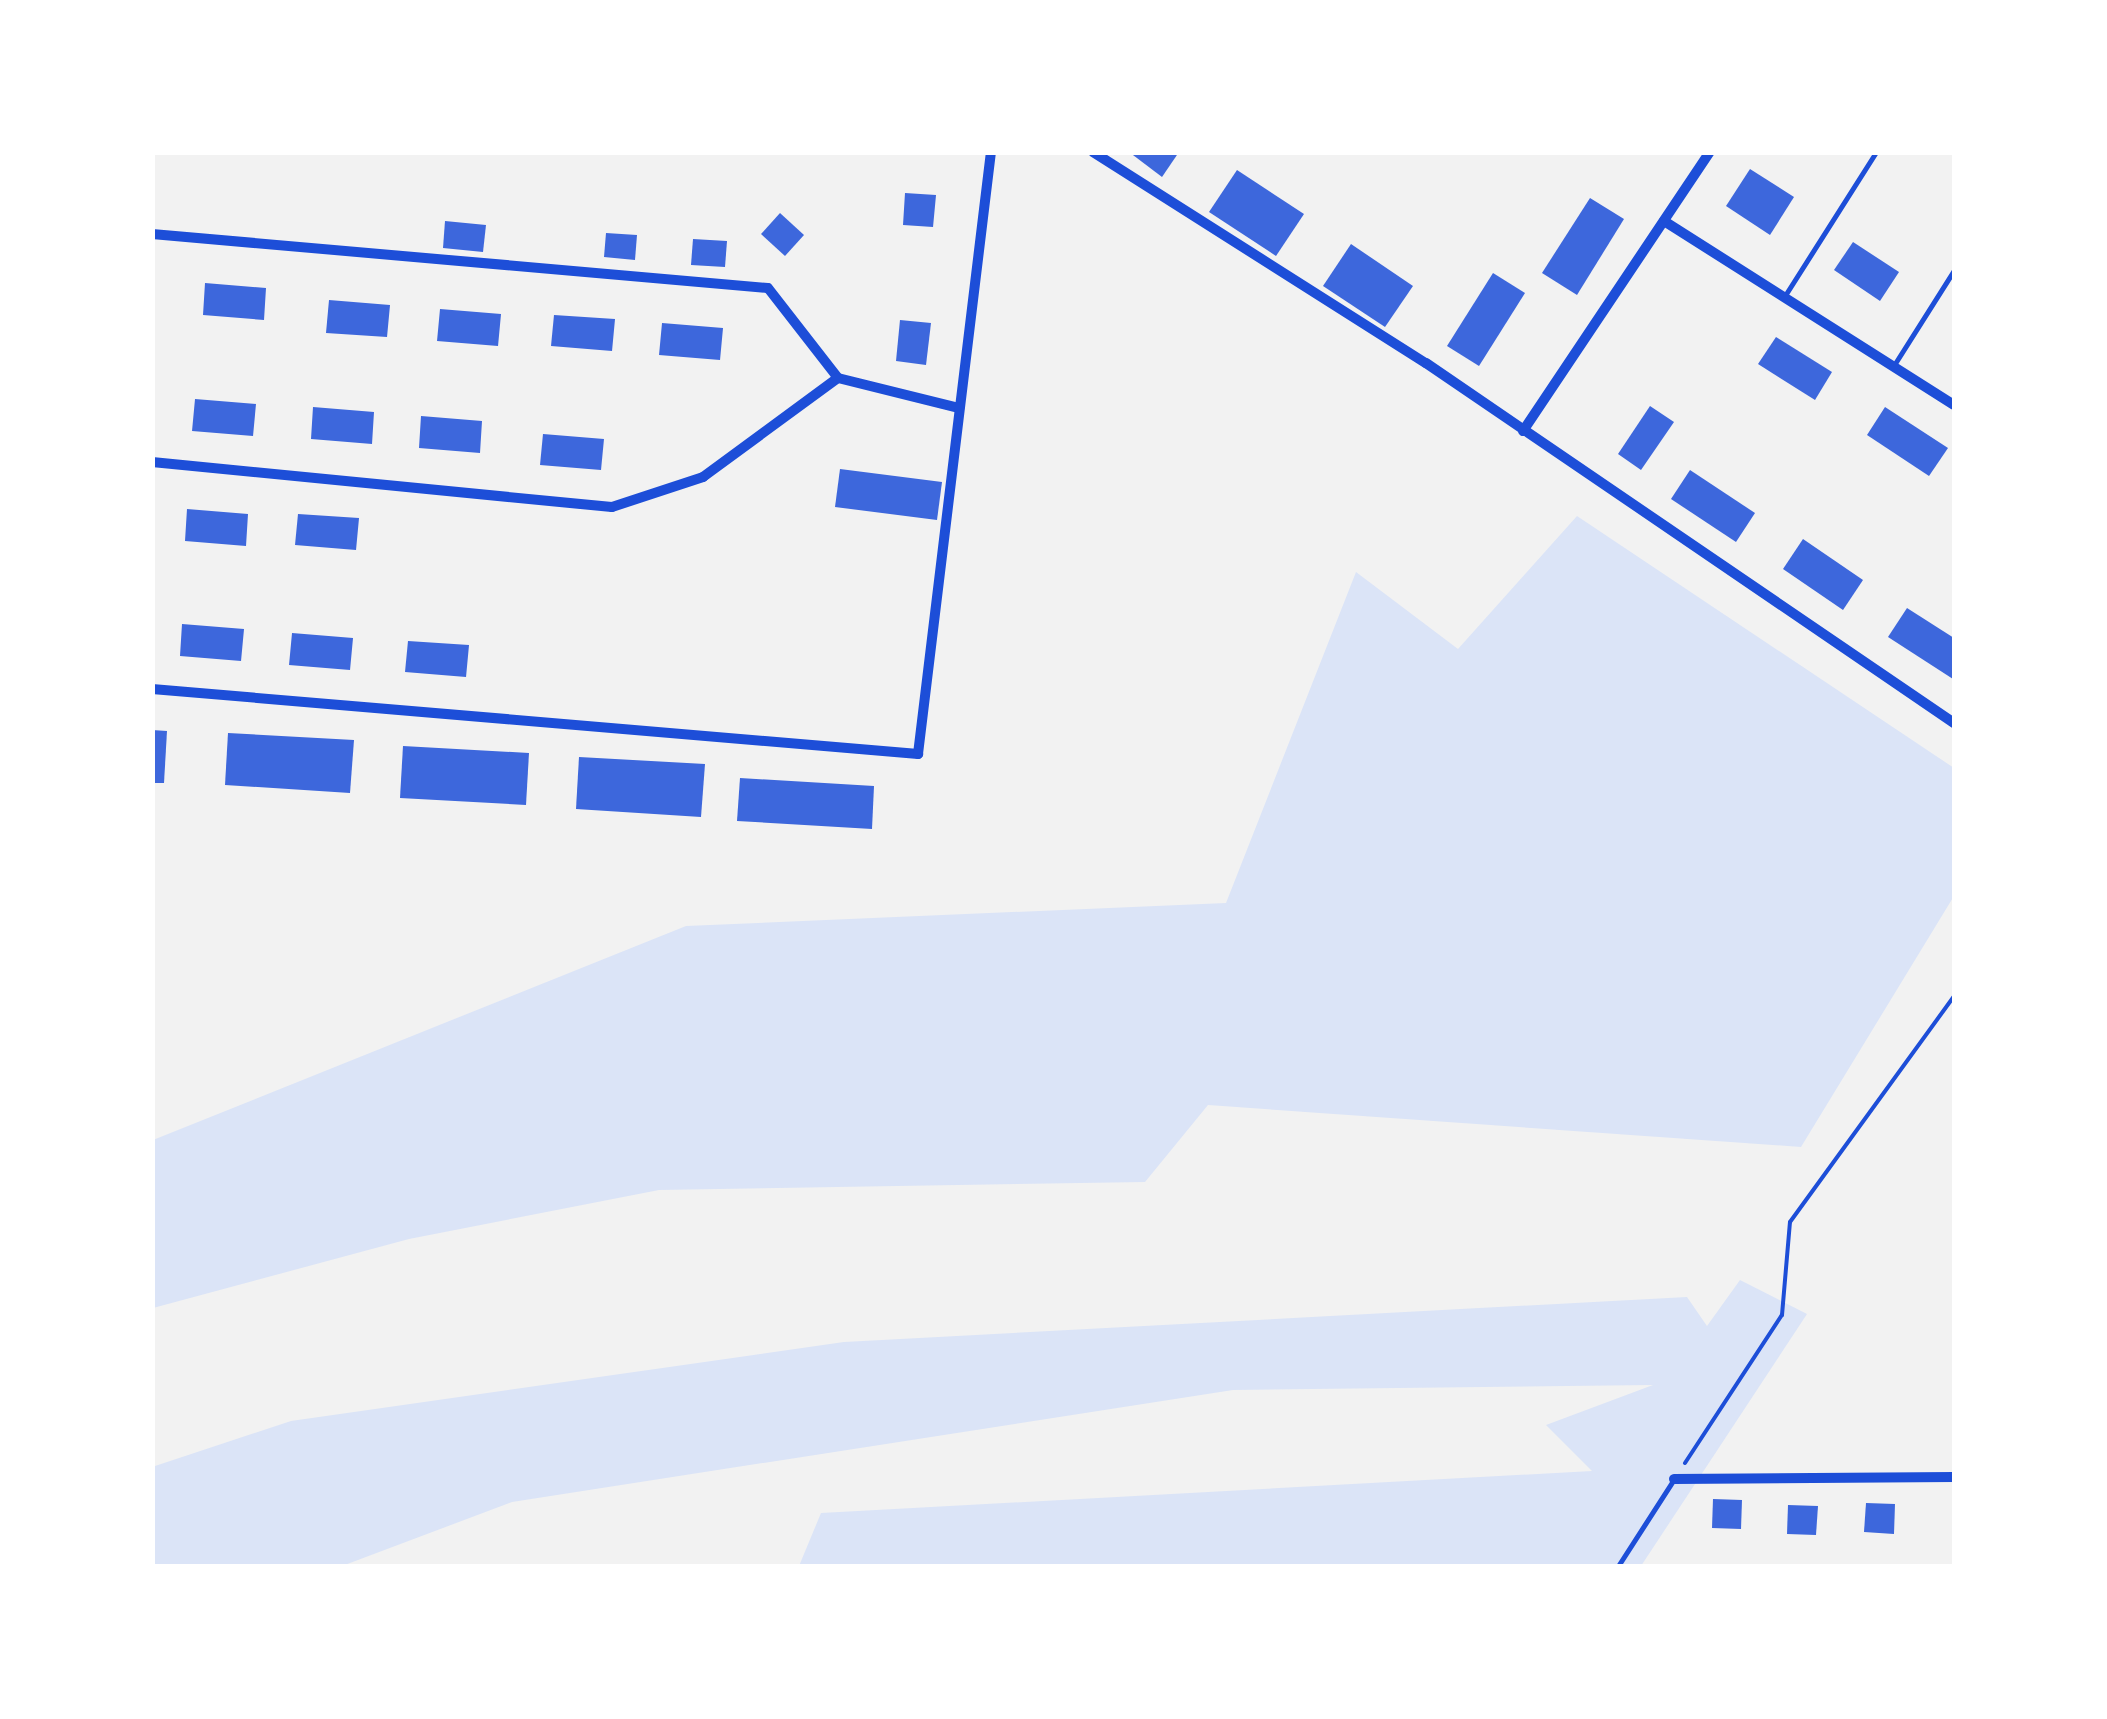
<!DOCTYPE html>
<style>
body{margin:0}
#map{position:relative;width:2107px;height:1719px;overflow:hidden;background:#f2f2f2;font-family:Spectral,serif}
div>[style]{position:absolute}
.green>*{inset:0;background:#dbe4f7}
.building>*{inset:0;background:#3d67dc}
.path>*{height:4px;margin:-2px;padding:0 2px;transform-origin:2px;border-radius:2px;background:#1d4ed8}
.service>*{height:5px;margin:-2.5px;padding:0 2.5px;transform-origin:2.5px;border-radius:2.5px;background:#1d4ed8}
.minor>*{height:10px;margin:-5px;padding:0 5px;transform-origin:5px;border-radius:5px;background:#1d4ed8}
span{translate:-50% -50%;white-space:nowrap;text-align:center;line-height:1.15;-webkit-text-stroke:10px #fff;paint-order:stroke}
.frame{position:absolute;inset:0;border:155px solid #fff;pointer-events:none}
</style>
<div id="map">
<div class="green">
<div style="clip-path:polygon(1577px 516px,1954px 768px,1954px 896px,1801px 1147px,1208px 1105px,1145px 1182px,659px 1190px,409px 1239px,153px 1308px,153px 1140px,686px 926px,1226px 903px,1356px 572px,1458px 649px)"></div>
<div style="clip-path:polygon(1740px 1280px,1807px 1314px,1641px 1566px,799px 1566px,821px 1513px,1592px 1471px,1546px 1425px,1653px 1385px,1233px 1390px,512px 1502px,342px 1566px,153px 1566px,152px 1467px,291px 1421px,844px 1342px,1687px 1297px,1707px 1326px)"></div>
</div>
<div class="building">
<div style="clip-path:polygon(1129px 152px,1179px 152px,1162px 177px)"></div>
<div style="clip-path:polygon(1750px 169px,1794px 197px,1770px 235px,1726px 206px)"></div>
<div style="clip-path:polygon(1237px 170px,1304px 214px,1276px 256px,1209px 212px)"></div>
<div style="clip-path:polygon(905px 193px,936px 195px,933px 227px,903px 225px)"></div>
<div style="clip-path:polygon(1590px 198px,1624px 219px,1577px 295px,1542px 273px)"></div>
<div style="clip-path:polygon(780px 213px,804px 235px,785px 256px,761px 234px)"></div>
<div style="clip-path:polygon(445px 221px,486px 225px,483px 252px,443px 248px)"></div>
<div style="clip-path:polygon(606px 233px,637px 235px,635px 260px,604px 257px)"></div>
<div style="clip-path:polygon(693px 239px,727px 241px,725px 267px,691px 265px)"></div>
<div style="clip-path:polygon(1853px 242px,1899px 272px,1880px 301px,1834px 270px)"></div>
<div style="clip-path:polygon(1351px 244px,1413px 286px,1385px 327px,1323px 286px)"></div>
<div style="clip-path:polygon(1493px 273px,1525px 293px,1479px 366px,1447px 346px)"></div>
<div style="clip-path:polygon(205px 283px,266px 288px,264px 320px,203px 315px)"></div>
<div style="clip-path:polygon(329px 300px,390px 305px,387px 337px,326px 333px)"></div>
<div style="clip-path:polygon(440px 309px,501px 314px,498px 346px,437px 341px)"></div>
<div style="clip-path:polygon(554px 315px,615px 319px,612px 351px,551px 346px)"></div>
<div style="clip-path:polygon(900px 320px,931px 323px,926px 365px,896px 361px)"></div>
<div style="clip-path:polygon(662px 323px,723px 328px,720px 360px,659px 355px)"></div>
<div style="clip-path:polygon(1776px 337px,1832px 372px,1815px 400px,1758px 364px)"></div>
<div style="clip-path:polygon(195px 399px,256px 404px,253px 436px,192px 431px)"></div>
<div style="clip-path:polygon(1650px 406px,1674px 422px,1641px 470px,1618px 454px)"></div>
<div style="clip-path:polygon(313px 407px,374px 412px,372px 444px,311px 439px)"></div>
<div style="clip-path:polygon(1885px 407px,1948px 448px,1929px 476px,1867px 435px)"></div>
<div style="clip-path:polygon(421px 416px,482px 421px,480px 453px,419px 448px)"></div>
<div style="clip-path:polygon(543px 434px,604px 439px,601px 470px,540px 465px)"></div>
<div style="clip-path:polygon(840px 469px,942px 482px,937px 520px,835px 507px)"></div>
<div style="clip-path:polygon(1690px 470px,1755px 513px,1736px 542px,1671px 499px)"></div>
<div style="clip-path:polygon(187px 509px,248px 514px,246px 546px,185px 541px)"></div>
<div style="clip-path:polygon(298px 514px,359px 518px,356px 550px,295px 545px)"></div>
<div style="clip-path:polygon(1803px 539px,1863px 580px,1843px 610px,1783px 569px)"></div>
<div style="clip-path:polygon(1907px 608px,1954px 638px,1953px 679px,1888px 637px)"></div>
<div style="clip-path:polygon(182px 624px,244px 629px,241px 661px,180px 656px)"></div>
<div style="clip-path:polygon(292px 633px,353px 638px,350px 670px,289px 665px)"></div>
<div style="clip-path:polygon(408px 641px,469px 645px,466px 677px,405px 672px)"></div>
<div style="clip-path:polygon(152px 730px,167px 731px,164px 783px,152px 783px)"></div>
<div style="clip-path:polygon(228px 733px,354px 740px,350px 793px,225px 785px)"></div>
<div style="clip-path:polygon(403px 746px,529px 753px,526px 805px,400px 798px)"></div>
<div style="clip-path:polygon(579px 757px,705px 764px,701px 817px,576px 809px)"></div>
<div style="clip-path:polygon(740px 778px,874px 786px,872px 829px,737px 821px)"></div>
<div style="clip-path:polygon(1713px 1499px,1742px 1500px,1741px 1529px,1712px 1528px)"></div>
<div style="clip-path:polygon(1866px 1503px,1895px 1504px,1894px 1534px,1864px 1532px)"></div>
<div style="clip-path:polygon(1788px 1505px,1818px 1506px,1816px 1535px,1787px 1534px)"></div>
</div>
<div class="path">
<div style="left:1685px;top:1463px;width:177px;rotate:-56.8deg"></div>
<div style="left:1782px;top:1315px;width:93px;rotate:-85.1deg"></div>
<div style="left:1790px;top:1222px;width:279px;rotate:-54deg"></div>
</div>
<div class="service">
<div style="left:1784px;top:297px;width:172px;rotate:-57.6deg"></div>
<div style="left:1894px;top:365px;width:112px;rotate:-57.7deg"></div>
<div style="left:1618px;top:1566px;width:103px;rotate:-57.2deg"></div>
</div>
<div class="minor">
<div style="left:1093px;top:152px;width:394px;rotate:32.4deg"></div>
<div style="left:1426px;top:363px;width:639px;rotate:34.29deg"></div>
<div style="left:1664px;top:221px;width:343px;rotate:32.4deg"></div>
<div style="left:152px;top:234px;width:618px;rotate:5.01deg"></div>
<div style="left:768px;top:288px;width:114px;rotate:52.1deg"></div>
<div style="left:838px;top:378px;width:125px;rotate:13.9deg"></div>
<div style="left:1523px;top:431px;width:336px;rotate:-56.2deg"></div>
<div style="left:152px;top:462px;width:462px;rotate:5.6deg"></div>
<div style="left:612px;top:507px;width:96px;rotate:-18.2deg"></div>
<div style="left:703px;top:477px;width:167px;rotate:-36.3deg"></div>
<div style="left:152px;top:689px;width:769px;rotate:4.85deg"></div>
<div style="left:918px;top:754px;width:606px;rotate:-83.09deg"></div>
<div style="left:1674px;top:1479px;width:280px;rotate:-0.4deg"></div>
</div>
<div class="frame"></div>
</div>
